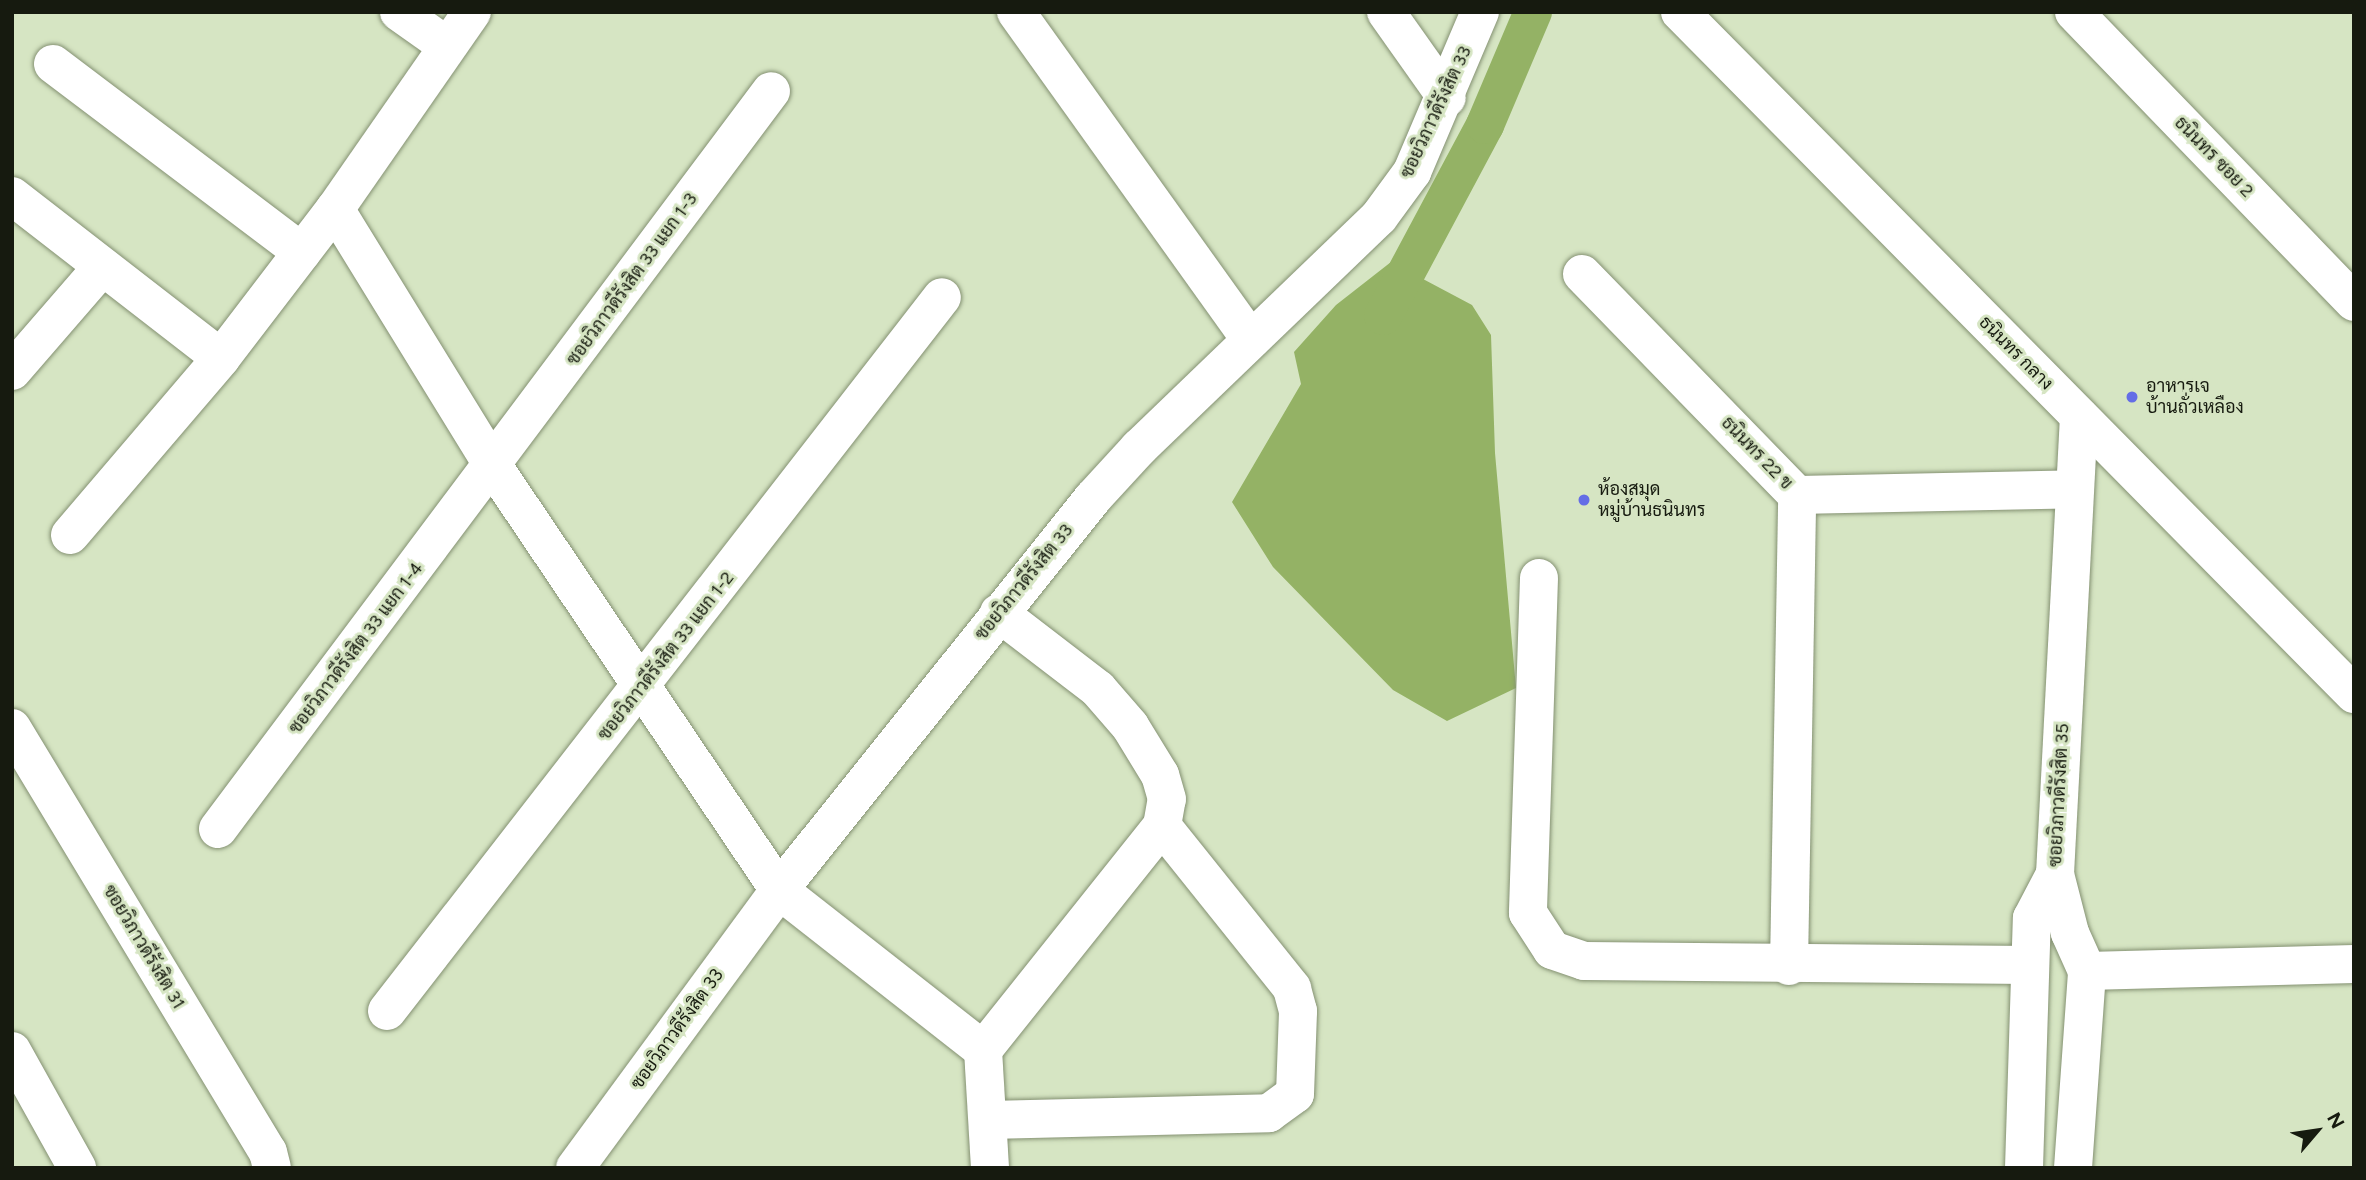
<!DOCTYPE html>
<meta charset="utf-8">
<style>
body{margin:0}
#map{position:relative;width:2366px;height:1180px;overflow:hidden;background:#d6e5c3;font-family:Figtree,Sarabun,sans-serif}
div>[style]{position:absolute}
.water>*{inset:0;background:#94b265}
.canal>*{height:38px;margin:-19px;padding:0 19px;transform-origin:19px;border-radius:19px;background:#94b265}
.roads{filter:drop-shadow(0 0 2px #849172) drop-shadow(0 0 2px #849172)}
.minor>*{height:38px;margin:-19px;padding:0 19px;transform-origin:19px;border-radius:19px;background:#fff}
.dots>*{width:19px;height:19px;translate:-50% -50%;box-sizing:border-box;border:4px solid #d6e5c3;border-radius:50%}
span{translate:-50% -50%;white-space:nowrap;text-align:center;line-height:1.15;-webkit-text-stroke:6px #d6e5c3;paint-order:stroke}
.street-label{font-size:18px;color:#161a0f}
.poi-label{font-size:18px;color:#161a0f}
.left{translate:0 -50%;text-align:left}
.frame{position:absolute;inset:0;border:14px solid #161a0f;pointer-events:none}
.north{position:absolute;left:2282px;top:1096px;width:70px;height:70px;-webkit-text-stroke:5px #d6e5c3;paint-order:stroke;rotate:61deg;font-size:19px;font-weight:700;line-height:28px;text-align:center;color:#161a0f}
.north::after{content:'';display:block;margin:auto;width:24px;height:32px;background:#161a0f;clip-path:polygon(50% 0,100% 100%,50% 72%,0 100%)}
</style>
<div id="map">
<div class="water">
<div style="clip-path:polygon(1391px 262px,1472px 305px,1491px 335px,1495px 453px,1516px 688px,1447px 721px,1393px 690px,1273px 567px,1232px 502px,1301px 384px,1294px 352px,1336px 305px)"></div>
</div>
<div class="canal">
<div style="left:1383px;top:316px;width:217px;rotate:-61.9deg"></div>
<div style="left:1485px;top:125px;width:123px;rotate:-67deg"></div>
</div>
<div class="roads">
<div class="minor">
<div style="left:399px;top:12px;width:59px;rotate:35.3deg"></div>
<div style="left:1016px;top:12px;width:403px;rotate:54.4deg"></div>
<div style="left:1386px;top:12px;width:105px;rotate:54.7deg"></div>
<div style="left:1680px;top:12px;width:959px;rotate:45.34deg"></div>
<div style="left:2074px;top:12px;width:403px;rotate:46deg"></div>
<div style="left:53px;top:64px;width:312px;rotate:37.1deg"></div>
<div style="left:12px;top:196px;width:264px;rotate:37.8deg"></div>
<div style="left:335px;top:209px;width:302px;rotate:58.4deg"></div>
<div style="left:493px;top:466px;width:511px;rotate:56deg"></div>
<div style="left:779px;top:890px;width:259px;rotate:38.1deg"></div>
<div style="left:1582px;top:274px;width:308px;rotate:45.8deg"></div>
<div style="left:1797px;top:495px;width:276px;rotate:-1.2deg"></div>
<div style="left:12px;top:371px;width:138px;rotate:-49.1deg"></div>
<div style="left:70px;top:535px;width:233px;rotate:-49.5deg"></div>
<div style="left:221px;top:358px;width:188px;rotate:-52.6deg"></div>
<div style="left:335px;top:209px;width:240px;rotate:-55.2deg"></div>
<div style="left:1539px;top:578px;width:335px;rotate:91.9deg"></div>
<div style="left:1528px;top:913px;width:44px;rotate:57deg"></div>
<div style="left:1552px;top:950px;width:34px;rotate:19deg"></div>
<div style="left:1584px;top:961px;width:446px;rotate:0.5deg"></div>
<div style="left:12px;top:728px;width:495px;rotate:58.9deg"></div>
<div style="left:268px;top:1152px;width:16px;rotate:76deg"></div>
<div style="left:218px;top:829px;width:922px;rotate:-53.15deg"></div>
<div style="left:1789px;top:966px;width:471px;rotate:-89deg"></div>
<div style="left:2087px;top:971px;width:267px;rotate:-1.5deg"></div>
<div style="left:387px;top:1011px;width:904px;rotate:-52.14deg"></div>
<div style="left:12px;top:1051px;width:134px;rotate:60.9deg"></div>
<div style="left:989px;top:1120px;width:280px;rotate:-1.4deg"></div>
<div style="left:1269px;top:1113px;width:32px;rotate:-36deg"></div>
<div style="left:1295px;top:1094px;width:83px;rotate:-87.9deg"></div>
<div style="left:1298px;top:1011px;width:24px;rotate:-105deg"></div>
<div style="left:1292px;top:988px;width:208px;rotate:-128.7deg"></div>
<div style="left:575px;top:1168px;width:345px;rotate:-53.7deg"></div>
<div style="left:779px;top:890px;width:502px;rotate:-51.3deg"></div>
<div style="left:1093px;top:498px;width:68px;rotate:-47.4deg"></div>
<div style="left:1139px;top:448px;width:333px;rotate:-43.9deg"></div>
<div style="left:1379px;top:217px;width:56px;rotate:-53.7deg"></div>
<div style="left:1412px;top:172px;width:174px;rotate:-67deg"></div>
<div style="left:990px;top:1168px;width:118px;rotate:-93.4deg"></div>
<div style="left:983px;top:1050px;width:287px;rotate:-51.4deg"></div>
<div style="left:1162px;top:826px;width:27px;rotate:-80deg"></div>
<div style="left:1167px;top:799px;width:25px;rotate:-106deg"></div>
<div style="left:1160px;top:775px;width:57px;rotate:-121.5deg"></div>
<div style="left:1130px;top:726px;width:49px;rotate:-130.9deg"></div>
<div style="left:1098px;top:689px;width:125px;rotate:-142.5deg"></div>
<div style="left:2024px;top:1168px;width:250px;rotate:-88.2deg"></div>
<div style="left:2032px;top:918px;width:50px;rotate:-62.4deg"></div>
<div style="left:2073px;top:1168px;width:197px;rotate:-85.9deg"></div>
<div style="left:2087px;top:971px;width:42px;rotate:-114.1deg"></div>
<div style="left:2070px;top:933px;width:61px;rotate:-104.3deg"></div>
<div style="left:2055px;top:874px;width:458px;rotate:-87deg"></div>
</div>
</div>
<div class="dots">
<div style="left:2132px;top:397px;background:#646de6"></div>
<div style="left:1584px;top:500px;background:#646de6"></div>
</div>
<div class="street-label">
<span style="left:1436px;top:112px;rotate:-65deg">ซอยวิภาวดีรังสิต 33</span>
<span style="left:2214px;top:157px;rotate:46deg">ธนินทร ซอย 2</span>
<span style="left:632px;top:279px;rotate:-54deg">ซอยวิภาวดีรังสิต 33 แยก 1-3</span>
<span style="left:2016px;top:353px;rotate:45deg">ธนินทร กลาง</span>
<span style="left:1757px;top:453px;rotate:46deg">ธนินทร 22 ข</span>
<span style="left:1024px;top:582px;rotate:-51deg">ซอยวิภาวดีรังสิต 33</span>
<span style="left:356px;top:648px;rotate:-53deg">ซอยวิภาวดีรังสิต 33 แยก 1-4</span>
<span style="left:666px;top:656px;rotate:-52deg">ซอยวิภาวดีรังสิต 33 แยก 1-2</span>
<span style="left:2059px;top:795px;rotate:-87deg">ซอยวิภาวดีรังสิต 35</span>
<span style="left:144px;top:947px;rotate:59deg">ซอยวิภาวดีรังสิต 31</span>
<span style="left:677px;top:1029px;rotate:-54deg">ซอยวิภาวดีรังสิต 33</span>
</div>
<div class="poi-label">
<span class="left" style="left:2146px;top:397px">อาหารเจ<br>บ้านถั่วเหลือง</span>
<span class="left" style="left:1598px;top:500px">ห้องสมุด<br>หมู่บ้านธนินทร</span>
</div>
<div class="frame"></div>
<div class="north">N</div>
</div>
